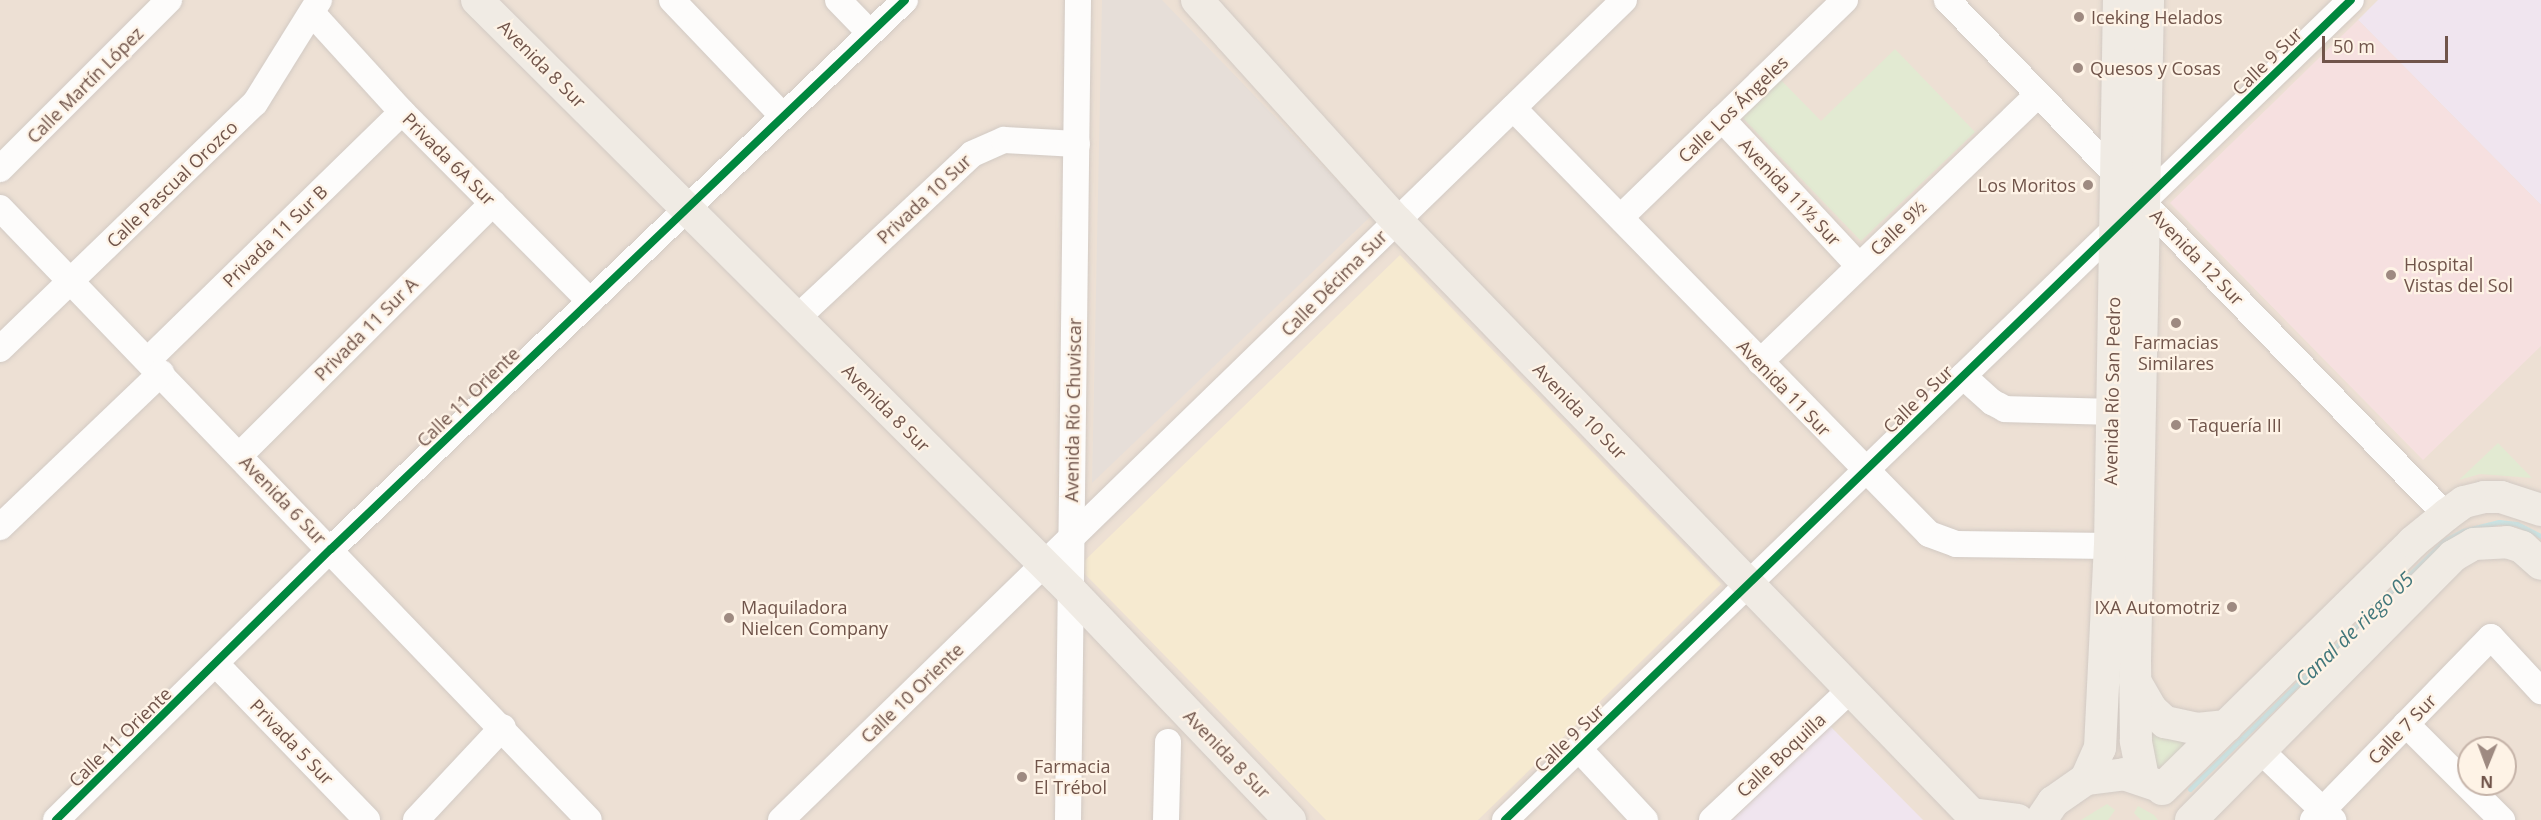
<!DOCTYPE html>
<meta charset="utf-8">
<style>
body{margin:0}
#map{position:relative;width:2541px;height:820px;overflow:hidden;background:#f4eee7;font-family:"Open Sans",sans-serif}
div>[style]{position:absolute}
.residential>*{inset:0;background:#ede0d4}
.industrial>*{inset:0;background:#e6ded8}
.education>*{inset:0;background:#f0e5ef}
.medical>*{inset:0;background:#f6e0e0}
.green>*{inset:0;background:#e2ead2}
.sand>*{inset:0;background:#f6ead0}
.stream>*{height:5px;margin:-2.5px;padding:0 2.5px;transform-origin:2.5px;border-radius:2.5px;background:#c9e4e4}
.roads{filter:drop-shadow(0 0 2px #d2cac4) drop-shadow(0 0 2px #d2cac4)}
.minor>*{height:26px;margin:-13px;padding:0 13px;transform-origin:13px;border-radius:13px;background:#fdfcfb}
.major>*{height:32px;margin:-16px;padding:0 16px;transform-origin:16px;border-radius:16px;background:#f0ebe4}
.cycleway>*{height:8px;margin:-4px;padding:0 4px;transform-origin:4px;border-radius:4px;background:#00873e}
.dots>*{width:16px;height:16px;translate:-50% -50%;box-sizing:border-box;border:3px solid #fef3e6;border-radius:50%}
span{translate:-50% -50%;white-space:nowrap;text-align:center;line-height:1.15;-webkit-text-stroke:4.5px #fef3e6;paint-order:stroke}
.poi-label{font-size:18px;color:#70544a}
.left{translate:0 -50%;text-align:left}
.right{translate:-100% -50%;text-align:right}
.street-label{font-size:18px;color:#70544a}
.water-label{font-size:20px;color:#42777b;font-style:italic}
.north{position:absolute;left:2457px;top:736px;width:60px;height:60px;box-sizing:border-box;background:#fef3e6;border:2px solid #c5b3a8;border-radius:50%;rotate:181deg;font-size:16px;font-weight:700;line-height:24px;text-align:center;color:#70544a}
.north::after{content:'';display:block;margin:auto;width:21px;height:27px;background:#9e8a81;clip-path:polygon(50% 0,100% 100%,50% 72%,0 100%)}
.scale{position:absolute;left:2322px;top:36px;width:126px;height:27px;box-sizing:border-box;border:3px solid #70544a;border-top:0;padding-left:8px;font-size:18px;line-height:21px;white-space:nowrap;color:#70544a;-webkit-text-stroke:4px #fef3e6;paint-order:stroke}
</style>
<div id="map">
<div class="residential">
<div style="clip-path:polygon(evenodd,0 0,2541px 0,2541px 820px,0 820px,0 0,2469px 748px,2505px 748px,2505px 784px,2469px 784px,2469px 748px)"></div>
</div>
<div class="industrial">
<div style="clip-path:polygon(1102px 0,1162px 0,1371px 216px,1092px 483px)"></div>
</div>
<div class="education">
<div style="clip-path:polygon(2378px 0,2541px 0,2541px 205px,2358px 20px)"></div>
<div style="clip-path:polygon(1829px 725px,1923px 820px,1732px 820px)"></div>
</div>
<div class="medical">
<div style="clip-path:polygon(2358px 20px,2541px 205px,2541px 346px,2423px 460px,2170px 203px)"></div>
</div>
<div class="green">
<div style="clip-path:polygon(1895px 49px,1975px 132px,1861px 241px,1738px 113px,1777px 76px,1821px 121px)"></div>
<div style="clip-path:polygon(2498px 443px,2532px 478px,2480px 474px,2459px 480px)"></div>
<div style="clip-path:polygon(2147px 718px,2194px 737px,2178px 758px,2155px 769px)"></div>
<div style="clip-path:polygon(2107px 804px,2115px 810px,2108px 820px,2081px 820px)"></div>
<div style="clip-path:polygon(2138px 806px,2154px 815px,2158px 820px,2141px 820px,2134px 813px)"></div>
</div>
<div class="sand">
<div style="clip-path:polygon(1400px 255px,1721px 584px,1478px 820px,1326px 820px,1078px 567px)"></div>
</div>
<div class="stream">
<div style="left:2190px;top:789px;width:355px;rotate:-44.3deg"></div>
<div style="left:2444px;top:541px;width:21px;rotate:-28deg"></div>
<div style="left:2463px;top:531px;width:37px;rotate:-14deg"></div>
<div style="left:2499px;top:522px;width:18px;rotate:6deg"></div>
<div style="left:2517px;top:524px;width:27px;rotate:27deg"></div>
</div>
<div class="roads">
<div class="minor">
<div style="left:672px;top:0;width:161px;rotate:46.3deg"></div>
<div style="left:838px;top:0;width:46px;rotate:45.9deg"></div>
<div style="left:1947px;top:0;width:717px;rotate:45.9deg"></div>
<div style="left:312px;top:13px;width:134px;rotate:47.7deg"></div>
<div style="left:402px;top:112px;width:267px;rotate:45.2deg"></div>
<div style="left:1513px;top:108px;width:595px;rotate:45.68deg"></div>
<div style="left:1929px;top:534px;width:29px;rotate:20deg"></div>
<div style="left:1956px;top:544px;width:154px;rotate:0.7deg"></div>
<div style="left:1722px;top:119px;width:200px;rotate:47deg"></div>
<div style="left:0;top:169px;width:239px;rotate:-45deg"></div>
<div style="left:0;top:208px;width:849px;rotate:46.1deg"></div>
<div style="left:1621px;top:217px;width:312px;rotate:-44.1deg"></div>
<div style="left:797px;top:318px;width:240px;rotate:-43.1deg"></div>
<div style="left:972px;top:154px;width:35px;rotate:-24deg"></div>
<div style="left:1004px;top:140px;width:73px;rotate:3.1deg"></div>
<div style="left:0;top:349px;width:354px;rotate:-44deg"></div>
<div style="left:255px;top:103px;width:121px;rotate:-58.1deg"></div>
<div style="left:148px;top:360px;width:355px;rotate:-44.3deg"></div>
<div style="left:1760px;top:362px;width:385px;rotate:-43.9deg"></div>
<div style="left:1963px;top:376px;width:39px;rotate:42deg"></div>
<div style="left:1992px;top:402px;width:15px;rotate:28deg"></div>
<div style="left:2005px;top:409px;width:107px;rotate:1.6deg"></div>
<div style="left:240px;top:455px;width:357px;rotate:-44.9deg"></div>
<div style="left:0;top:527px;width:223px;rotate:-43.7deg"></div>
<div style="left:216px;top:664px;width:217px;rotate:45.9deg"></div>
<div style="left:2406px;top:724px;width:136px;rotate:45deg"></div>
<div style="left:1579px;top:749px;width:97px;rotate:47.1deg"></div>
<div style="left:2259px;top:749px;width:103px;rotate:43.8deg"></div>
<div style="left:56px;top:820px;width:386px;rotate:-44.6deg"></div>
<div style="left:331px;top:549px;width:794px;rotate:-43.72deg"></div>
<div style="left:416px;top:820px;width:127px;rotate:-46.9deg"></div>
<div style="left:781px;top:820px;width:1176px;rotate:-44.21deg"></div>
<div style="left:1068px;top:820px;width:820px;rotate:-89.3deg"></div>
<div style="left:1166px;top:820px;width:78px;rotate:-88.5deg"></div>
<div style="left:1505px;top:820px;width:1178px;rotate:-44.11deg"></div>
<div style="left:1712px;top:820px;width:190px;rotate:-43.3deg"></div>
<div style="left:2313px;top:820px;width:255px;rotate:-45.8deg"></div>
<div style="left:2491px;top:637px;width:74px;rotate:47.2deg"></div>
</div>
<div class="major">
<div style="left:477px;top:0;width:838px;rotate:44.85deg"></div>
<div style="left:1071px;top:591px;width:317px;rotate:46.3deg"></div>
<div style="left:1197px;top:0;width:298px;rotate:47.9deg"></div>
<div style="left:1397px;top:221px;width:834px;rotate:45.92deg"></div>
<div style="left:2135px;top:681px;width:34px;rotate:60deg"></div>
<div style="left:2152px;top:710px;width:18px;rotate:43deg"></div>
<div style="left:2165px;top:722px;width:33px;rotate:12deg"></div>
<div style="left:2197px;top:729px;width:30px;rotate:-6deg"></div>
<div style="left:2143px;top:778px;width:38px;rotate:-101deg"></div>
<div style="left:2136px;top:741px;width:80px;rotate:-90.7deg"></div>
<div style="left:2135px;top:661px;width:661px;rotate:-88.87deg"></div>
<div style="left:2086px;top:779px;width:34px;rotate:-66deg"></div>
<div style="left:2100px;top:748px;width:202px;rotate:-87.2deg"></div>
<div style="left:2110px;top:546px;width:546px;rotate:-89.06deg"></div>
<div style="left:2162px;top:789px;width:352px;rotate:-44.5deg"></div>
<div style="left:2413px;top:542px;width:43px;rotate:-39.3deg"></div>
<div style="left:2446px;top:515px;width:22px;rotate:-36deg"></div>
<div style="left:2464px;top:502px;width:21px;rotate:-14deg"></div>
<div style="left:2484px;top:497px;width:17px"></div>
<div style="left:2501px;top:497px;width:42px;rotate:18deg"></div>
<div style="left:1971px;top:814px;width:47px;rotate:7.3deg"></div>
<div style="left:2041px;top:820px;width:22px;rotate:-56deg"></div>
<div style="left:2053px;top:802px;width:40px;rotate:-34.9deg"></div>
<div style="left:2086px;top:779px;width:38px;rotate:-7deg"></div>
<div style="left:2124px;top:774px;width:36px;rotate:19deg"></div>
<div style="left:2191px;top:820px;width:372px;rotate:-45.2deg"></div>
<div style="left:2453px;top:556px;width:24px;rotate:-30deg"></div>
<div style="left:2474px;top:544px;width:33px;rotate:-3deg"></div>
<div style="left:2507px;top:542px;width:16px;rotate:18deg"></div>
<div style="left:2522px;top:547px;width:25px;rotate:42deg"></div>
</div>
</div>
<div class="cycleway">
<div style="left:56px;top:820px;width:386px;rotate:-44.6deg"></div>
<div style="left:331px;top:549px;width:794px;rotate:-43.72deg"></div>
<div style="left:1505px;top:820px;width:1178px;rotate:-44.11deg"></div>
</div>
<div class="dots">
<div style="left:2079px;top:17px;background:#9e8a81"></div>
<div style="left:2078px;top:68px;background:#9e8a81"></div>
<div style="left:2088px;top:185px;background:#9e8a81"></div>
<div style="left:2391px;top:275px;background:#9e8a81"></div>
<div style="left:2176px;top:323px;background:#9e8a81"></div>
<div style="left:2176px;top:425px;background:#9e8a81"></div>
<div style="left:2232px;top:607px;background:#9e8a81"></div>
<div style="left:729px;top:618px;background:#9e8a81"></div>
<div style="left:1022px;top:777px;background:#9e8a81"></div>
</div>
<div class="poi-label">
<span class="left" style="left:2091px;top:17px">Iceking Helados</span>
<span class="left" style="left:2090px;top:68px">Quesos y Cosas</span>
<span class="right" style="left:2076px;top:185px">Los Moritos</span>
<span class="left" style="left:2404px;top:275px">Hospital<br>Vistas del Sol</span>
<span style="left:2176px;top:353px">Farmacias<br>Similares</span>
<span class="left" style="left:2188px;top:425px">Taquería III</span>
<span class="right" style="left:2220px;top:607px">IXA Automotriz</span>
<span class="left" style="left:741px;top:618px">Maquiladora<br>Nielcen Company</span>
<span class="left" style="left:1034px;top:777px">Farmacia<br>El Trébol</span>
</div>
<div class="street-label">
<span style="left:2267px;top:61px;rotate:-44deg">Calle 9 Sur</span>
<span style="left:542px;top:64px;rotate:45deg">Avenida 8 Sur</span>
<span style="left:85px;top:85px;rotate:-45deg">Calle Martín López</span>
<span style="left:1733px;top:109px;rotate:-44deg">Calle Los Ángeles</span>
<span style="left:449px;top:159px;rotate:45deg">Privada 6A Sur</span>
<span style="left:172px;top:184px;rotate:-44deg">Calle Pascual Orozco</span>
<span style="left:1790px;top:192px;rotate:47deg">Avenida 11½ Sur</span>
<span style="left:924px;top:199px;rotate:-43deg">Privada 10 Sur</span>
<span style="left:1898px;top:228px;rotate:-44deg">Calle 9½</span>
<span style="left:275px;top:236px;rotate:-44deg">Privada 11 Sur B</span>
<span style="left:2197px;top:257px;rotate:46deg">Avenida 12 Sur</span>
<span style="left:1334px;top:283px;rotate:-45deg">Calle Décima Sur</span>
<span style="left:366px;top:329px;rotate:-45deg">Privada 11 Sur A</span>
<span style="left:1784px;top:388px;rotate:46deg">Avenida 11 Sur</span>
<span style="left:2112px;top:391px;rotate:-89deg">Avenida Río San Pedro</span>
<span style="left:468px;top:397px;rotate:-44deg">Calle 11 Oriente</span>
<span style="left:1918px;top:399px;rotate:-44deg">Calle 9 Sur</span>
<span style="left:886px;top:408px;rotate:45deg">Avenida 8 Sur</span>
<span style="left:1073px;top:410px;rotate:-89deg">Avenida Río Chuviscar</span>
<span style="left:1580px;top:411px;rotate:46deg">Avenida 10 Sur</span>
<span style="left:283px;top:500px;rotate:46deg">Avenida 6 Sur</span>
<span style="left:912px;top:693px;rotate:-44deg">Calle 10 Oriente</span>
<span style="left:2402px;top:729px;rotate:-46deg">Calle 7 Sur</span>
<span style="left:120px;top:737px;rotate:-44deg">Calle 11 Oriente</span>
<span style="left:1569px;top:738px;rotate:-44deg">Calle 9 Sur</span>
<span style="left:292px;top:742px;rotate:46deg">Privada 5 Sur</span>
<span style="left:1227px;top:754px;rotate:46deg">Avenida 8 Sur</span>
<span style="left:1781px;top:755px;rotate:-43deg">Calle Boquilla</span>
</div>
<div class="water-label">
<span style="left:2354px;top:629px;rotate:-44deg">Canal de riego 05</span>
</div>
<div class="north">N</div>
<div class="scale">50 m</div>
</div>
